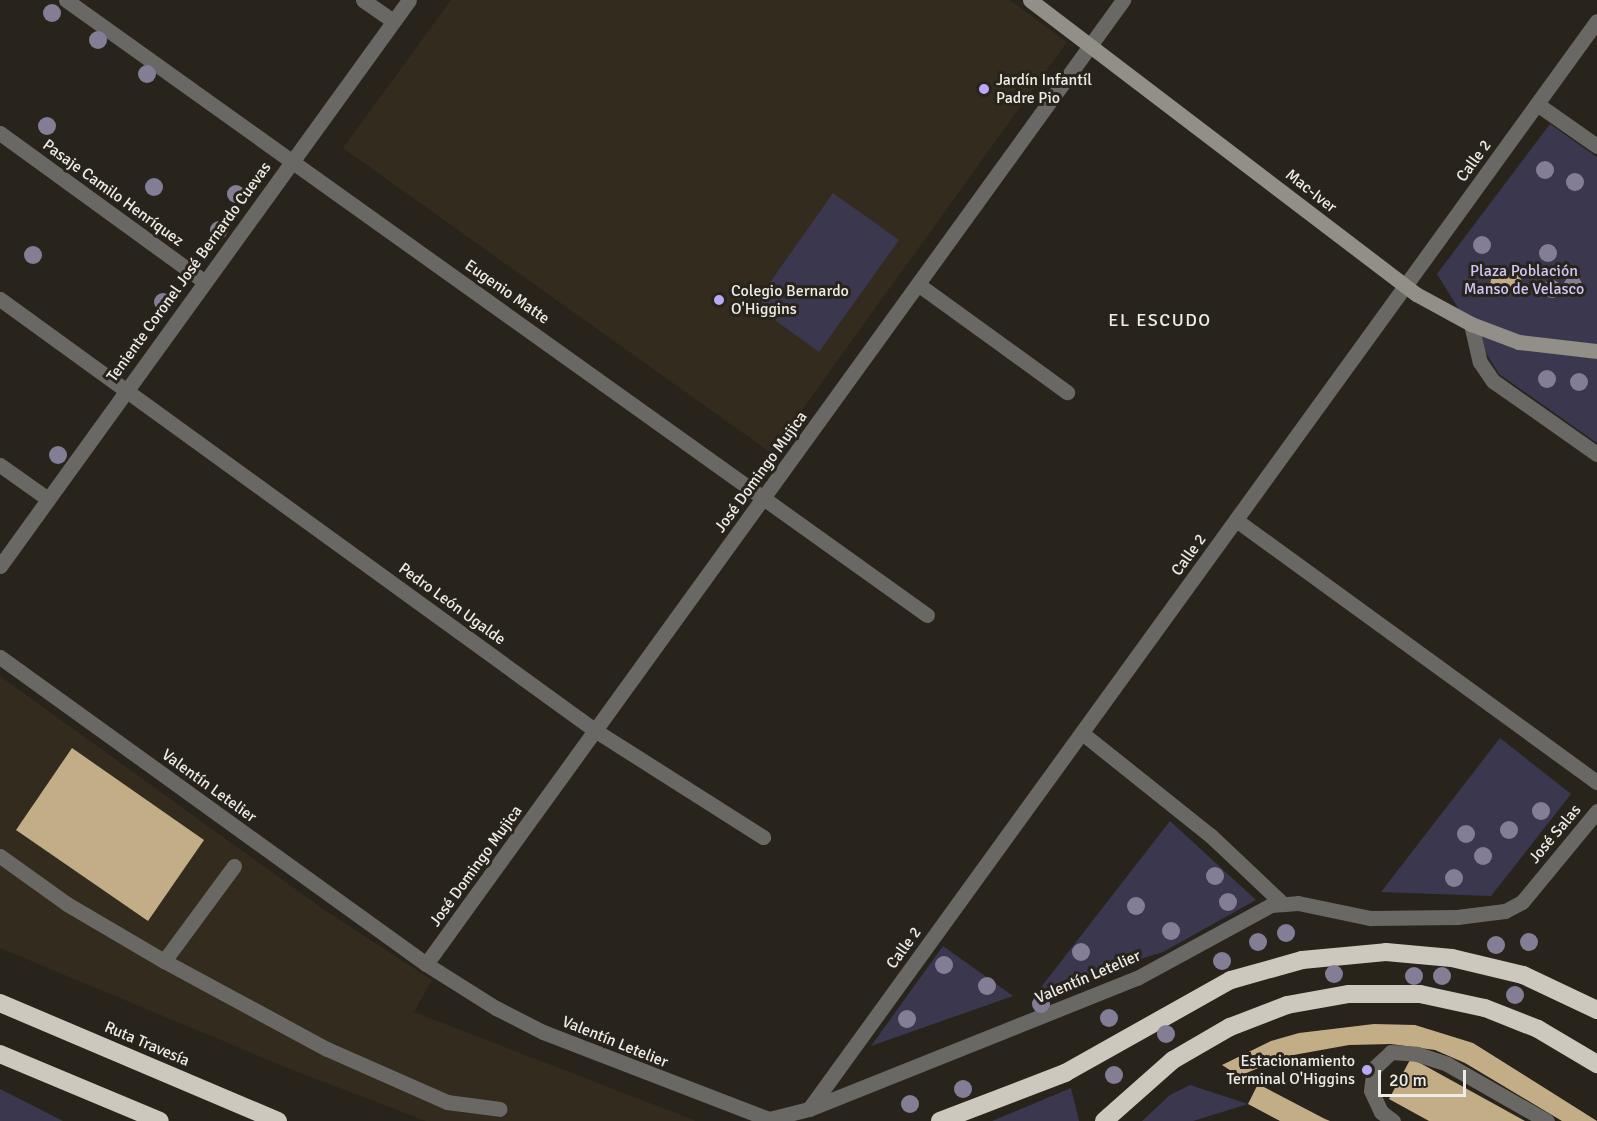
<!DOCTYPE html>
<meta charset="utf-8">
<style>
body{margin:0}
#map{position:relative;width:1597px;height:1121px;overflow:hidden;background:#28241c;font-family:Signika,sans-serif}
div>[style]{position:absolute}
.built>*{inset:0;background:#322b1e}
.green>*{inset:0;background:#3b374f}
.building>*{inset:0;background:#c2ad86}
.lane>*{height:15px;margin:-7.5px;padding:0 7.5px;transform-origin:7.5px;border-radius:7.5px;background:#6a6864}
.street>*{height:15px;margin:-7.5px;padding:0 7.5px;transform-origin:7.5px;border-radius:7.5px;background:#6a6864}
.secondary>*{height:15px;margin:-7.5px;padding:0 7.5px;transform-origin:7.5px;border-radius:7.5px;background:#928f89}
.highway>*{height:18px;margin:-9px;padding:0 9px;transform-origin:9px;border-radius:9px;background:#cdc8be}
.trees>*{width:18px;height:18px;margin:-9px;border-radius:50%;background:#847d96}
.dots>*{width:16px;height:16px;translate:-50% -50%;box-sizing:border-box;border:3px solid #28241c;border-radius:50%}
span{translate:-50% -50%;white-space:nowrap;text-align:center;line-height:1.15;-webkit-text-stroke:6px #28241c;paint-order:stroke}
.poi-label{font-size:16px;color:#eeece7}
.left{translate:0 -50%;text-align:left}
.right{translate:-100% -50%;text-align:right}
.street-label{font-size:16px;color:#eeece7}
.park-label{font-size:16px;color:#d0c6f9}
.neighbourhood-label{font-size:18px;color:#eeece7;letter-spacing:1.5px}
.scale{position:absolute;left:1378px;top:1070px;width:88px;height:27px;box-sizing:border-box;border:3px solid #eeece7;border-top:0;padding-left:8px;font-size:18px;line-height:21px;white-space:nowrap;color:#eeece7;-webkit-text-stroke:4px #28241c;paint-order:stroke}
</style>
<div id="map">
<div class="built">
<div style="clip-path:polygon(451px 0,1010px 0,1067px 42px,771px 453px,343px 148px)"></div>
<div style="clip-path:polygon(0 676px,323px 909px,432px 980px,414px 1012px,696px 1121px,426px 1121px,290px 1069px,0 948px)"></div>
</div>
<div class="green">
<div style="clip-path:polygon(1550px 124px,1597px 157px,1597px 443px,1499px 374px,1437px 274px)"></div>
<div style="clip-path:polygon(833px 193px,899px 240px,819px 352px,754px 305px)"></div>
<div style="clip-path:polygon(1500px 738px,1571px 794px,1491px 896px,1381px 892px)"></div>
<div style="clip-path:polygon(1170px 821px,1256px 900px,1163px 952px,1038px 991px)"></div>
<div style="clip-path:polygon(943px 946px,1013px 996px,871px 1046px)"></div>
<div style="clip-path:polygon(1190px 1085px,1248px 1104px,1193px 1121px,1142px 1121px,1170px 1095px)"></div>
<div style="clip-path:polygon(1071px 1088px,1079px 1121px,992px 1121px)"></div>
<div style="clip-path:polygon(0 1089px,63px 1121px,0 1121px)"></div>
</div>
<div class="building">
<div style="clip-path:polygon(1493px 271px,1522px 276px,1518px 295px,1489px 289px)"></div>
<div style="clip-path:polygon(72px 748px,204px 840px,148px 921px,16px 830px)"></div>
<div style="clip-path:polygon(1374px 1024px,1415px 1025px,1473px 1043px,1597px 1121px,1562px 1121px,1465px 1063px,1435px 1050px,1391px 1044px,1349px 1045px,1288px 1056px,1239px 1076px,1222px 1065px,1271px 1041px,1299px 1033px)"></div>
<div style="clip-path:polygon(1411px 1058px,1525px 1121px,1429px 1121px,1389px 1099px)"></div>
<div style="clip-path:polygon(1258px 1084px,1325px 1119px,1330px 1121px,1280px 1121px,1248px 1104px)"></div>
</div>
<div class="lane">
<div style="left:0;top:856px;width:82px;rotate:35.6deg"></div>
<div style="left:67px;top:904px;width:113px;rotate:30.4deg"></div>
<div style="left:164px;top:961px;width:185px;rotate:28.4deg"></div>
<div style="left:327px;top:1049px;width:131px;rotate:23.8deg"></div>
<div style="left:447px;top:1102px;width:53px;rotate:7.5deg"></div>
<div style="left:164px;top:961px;width:118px;rotate:-53.6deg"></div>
<div style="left:1393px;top:1121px;width:15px;rotate:-143deg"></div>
<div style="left:1381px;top:1112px;width:23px;rotate:-115deg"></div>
<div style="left:1371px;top:1091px;width:23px;rotate:-83deg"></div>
<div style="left:1374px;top:1068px;width:23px;rotate:-43deg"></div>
<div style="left:1391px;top:1052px;width:26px;rotate:4deg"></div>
<div style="left:1417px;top:1054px;width:32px;rotate:18deg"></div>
<div style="left:1447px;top:1064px;width:115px;rotate:29.7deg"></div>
</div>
<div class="street">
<div style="left:66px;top:0;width:1058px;rotate:35.54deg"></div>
<div style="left:363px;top:0;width:37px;rotate:35deg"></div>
<div style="left:1537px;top:104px;width:73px;rotate:35deg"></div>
<div style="left:0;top:133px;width:253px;rotate:36deg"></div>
<div style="left:919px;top:285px;width:183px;rotate:35.9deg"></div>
<div style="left:0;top:299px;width:736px;rotate:35.94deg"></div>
<div style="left:596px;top:731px;width:198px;rotate:32.4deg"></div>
<div style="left:1471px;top:324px;width:39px;rotate:77deg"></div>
<div style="left:1480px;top:362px;width:23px;rotate:56deg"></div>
<div style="left:1493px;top:381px;width:127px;rotate:35.1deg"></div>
<div style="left:0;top:465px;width:59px;rotate:35.3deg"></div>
<div style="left:1236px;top:520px;width:446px;rotate:36deg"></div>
<div style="left:0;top:566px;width:698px;rotate:-54.15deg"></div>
<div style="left:0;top:657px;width:525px;rotate:35.78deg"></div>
<div style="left:426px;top:964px;width:83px;rotate:32.2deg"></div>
<div style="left:496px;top:1008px;width:53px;rotate:27.1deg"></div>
<div style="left:543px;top:1032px;width:242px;rotate:21.1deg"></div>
<div style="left:769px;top:1119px;width:41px;rotate:-14deg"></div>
<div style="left:809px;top:1109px;width:353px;rotate:-21.8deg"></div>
<div style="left:1137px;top:978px;width:153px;rotate:-28.6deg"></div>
<div style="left:1271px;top:905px;width:27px;rotate:-4deg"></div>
<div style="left:1298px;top:903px;width:74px;rotate:11.8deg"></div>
<div style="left:1370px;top:918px;width:87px;rotate:-0.7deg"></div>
<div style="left:1457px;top:917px;width:48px;rotate:-7.1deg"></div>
<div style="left:1505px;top:911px;width:19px;rotate:-28deg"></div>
<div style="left:1522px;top:902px;width:118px;rotate:-50.5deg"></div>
<div style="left:1082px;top:733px;width:164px;rotate:38.6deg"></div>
<div style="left:1210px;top:835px;width:99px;rotate:43.4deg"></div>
<div style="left:426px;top:964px;width:1190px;rotate:-54.13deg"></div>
<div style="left:809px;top:1109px;width:1343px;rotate:-54.09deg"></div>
</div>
<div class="secondary">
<div style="left:1030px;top:0;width:485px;rotate:37.3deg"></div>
<div style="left:1416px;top:294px;width:63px;rotate:28.6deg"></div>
<div style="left:1471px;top:324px;width:51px;rotate:20.6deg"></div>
<div style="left:1519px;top:342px;width:79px;rotate:6.6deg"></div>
</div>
<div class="highway">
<div style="left:0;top:1003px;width:302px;rotate:23deg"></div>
<div style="left:0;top:1054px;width:173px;rotate:22.7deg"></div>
<div style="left:940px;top:1121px;width:134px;rotate:-21deg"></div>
<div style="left:1065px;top:1073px;width:190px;rotate:-29.3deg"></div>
<div style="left:1231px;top:980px;width:74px;rotate:-15.7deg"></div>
<div style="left:1302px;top:960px;width:84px;rotate:-5.4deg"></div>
<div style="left:1386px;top:952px;width:66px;rotate:5.2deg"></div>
<div style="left:1452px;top:958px;width:73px;rotate:13.5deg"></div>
<div style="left:1523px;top:975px;width:82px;rotate:25.3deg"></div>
<div style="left:1104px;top:1121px;width:92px;rotate:-41.5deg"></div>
<div style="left:1173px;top:1060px;width:66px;rotate:-30.1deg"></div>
<div style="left:1230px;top:1027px;width:61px;rotate:-21.1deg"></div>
<div style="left:1287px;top:1005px;width:63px;rotate:-10.1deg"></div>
<div style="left:1349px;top:994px;width:71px"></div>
<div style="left:1420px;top:994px;width:66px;rotate:12.2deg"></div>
<div style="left:1485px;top:1008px;width:57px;rotate:21.6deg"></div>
<div style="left:1538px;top:1029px;width:69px;rotate:30.7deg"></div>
</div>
<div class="trees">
<div style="left:52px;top:13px"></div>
<div style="left:98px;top:40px"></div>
<div style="left:147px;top:74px"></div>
<div style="left:47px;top:126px"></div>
<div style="left:1545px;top:170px"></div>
<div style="left:1575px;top:182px"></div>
<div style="left:154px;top:187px"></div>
<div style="left:236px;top:194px"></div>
<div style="left:219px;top:230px"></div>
<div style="left:1482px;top:245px"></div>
<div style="left:1548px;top:253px"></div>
<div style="left:33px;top:255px"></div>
<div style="left:1573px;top:285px"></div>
<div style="left:1552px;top:289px"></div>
<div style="left:163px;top:302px"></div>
<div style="left:1547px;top:379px"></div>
<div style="left:1579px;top:382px"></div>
<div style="left:58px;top:455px"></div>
<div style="left:1541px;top:811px"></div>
<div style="left:1509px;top:830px"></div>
<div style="left:1466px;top:834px"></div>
<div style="left:1483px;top:856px"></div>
<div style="left:1215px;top:876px"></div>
<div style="left:1454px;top:878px"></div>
<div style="left:1228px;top:902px"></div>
<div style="left:1136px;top:906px"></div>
<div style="left:1171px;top:931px"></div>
<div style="left:1286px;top:933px"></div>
<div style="left:1258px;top:942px"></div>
<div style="left:1529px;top:942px"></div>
<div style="left:1496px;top:945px"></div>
<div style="left:1081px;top:952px"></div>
<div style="left:1222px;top:961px"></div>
<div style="left:944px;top:965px"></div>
<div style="left:1334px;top:974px"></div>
<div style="left:1414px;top:976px"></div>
<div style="left:1442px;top:976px"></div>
<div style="left:987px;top:986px"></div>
<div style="left:1515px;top:995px"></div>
<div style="left:1041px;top:1004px"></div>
<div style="left:1109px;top:1018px"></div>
<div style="left:907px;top:1019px"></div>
<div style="left:1166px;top:1034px"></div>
<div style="left:1114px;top:1075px"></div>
<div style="left:963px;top:1089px"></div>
<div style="left:910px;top:1104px"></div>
</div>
<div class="dots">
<div style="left:984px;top:89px;background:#baaaf6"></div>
<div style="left:719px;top:300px;background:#baaaf6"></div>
<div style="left:1367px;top:1070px;background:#baaaf6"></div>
</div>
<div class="poi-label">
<span class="left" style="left:996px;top:89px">Jardín Infantíl<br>Padre Pio</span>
<span class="left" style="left:731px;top:300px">Colegio Bernardo<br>O'Higgins</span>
<span class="right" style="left:1355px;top:1070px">Estacionamiento<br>Terminal O'Higgins</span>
</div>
<div class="street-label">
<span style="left:1474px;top:161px;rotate:-54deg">Calle 2</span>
<span style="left:1311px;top:191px;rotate:38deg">Mac-Iver</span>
<span style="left:113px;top:193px;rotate:36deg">Pasaje Camilo Henríquez</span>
<span style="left:189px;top:272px;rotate:-54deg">Teniente Coronel José Bernardo Cuevas</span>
<span style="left:507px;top:292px;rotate:35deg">Eugenio Matte</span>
<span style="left:761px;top:472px;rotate:-54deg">José Domingo Mujica</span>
<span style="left:1189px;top:555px;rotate:-54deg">Calle 2</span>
<span style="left:452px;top:604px;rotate:36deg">Pedro León Ugalde</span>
<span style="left:209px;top:786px;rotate:36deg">Valentín Letelier</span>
<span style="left:1555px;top:834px;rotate:-50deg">José Salas</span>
<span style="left:476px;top:866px;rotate:-54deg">José Domingo Mujica</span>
<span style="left:904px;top:948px;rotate:-54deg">Calle 2</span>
<span style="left:1088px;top:977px;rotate:-23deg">Valentín Letelier</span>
<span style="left:615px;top:1042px;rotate:22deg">Valentín Letelier</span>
<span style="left:147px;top:1044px;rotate:23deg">Ruta Travesía</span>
</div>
<div class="park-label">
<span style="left:1524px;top:280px">Plaza Población<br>Manso de Velasco</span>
</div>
<div class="neighbourhood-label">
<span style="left:1160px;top:320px">EL ESCUDO</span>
</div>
<div class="scale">20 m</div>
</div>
